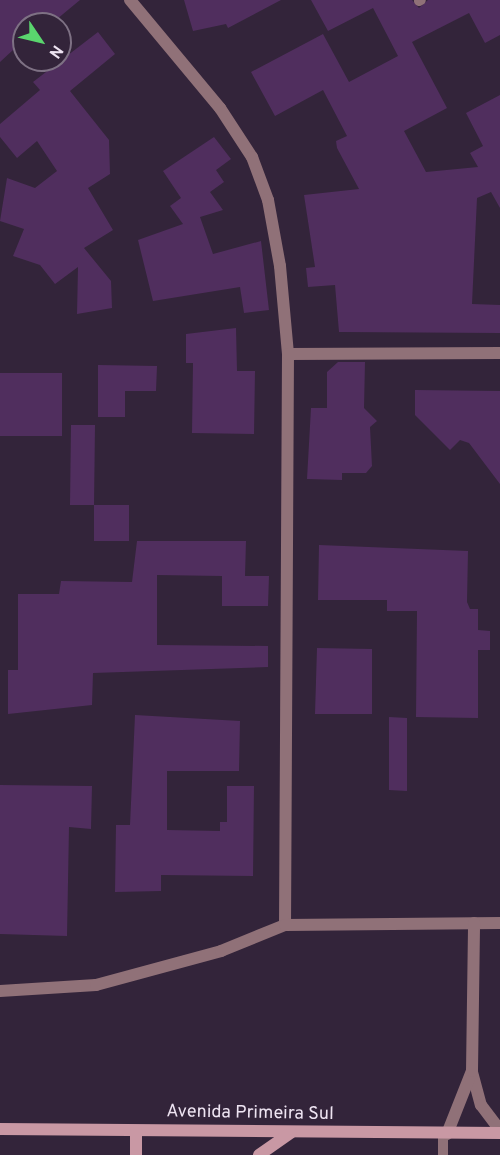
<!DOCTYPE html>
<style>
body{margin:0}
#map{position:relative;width:500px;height:1155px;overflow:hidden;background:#33243a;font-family:Overpass,sans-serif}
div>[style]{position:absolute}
.building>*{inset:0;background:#502e5e}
.lane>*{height:10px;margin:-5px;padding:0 5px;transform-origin:5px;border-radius:5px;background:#907178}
.street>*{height:12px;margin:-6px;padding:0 6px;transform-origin:6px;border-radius:6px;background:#907178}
.secondary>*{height:12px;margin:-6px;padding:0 6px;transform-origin:6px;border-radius:6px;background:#c998a4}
span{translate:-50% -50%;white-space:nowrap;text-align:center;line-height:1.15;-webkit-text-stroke:4.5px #33243a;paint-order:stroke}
.street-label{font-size:18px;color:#eee4f2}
.north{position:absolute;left:12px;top:12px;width:60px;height:60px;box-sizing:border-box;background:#33243a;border:2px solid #7e7184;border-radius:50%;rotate:125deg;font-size:16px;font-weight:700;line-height:24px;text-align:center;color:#eee4f2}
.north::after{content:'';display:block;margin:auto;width:21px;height:27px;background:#5ad56e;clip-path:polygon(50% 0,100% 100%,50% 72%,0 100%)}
</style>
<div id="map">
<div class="building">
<div style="clip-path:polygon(0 0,80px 0,51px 24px,24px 24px,24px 64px,13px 50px,0 62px)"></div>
<div style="clip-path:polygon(184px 0,281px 0,228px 28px,226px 24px,193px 31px)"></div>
<div style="clip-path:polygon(311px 0,412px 0,419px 8px,428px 0,500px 0,500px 35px,485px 43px,469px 13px,412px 42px,447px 108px,404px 131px,426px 172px,478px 167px,470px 153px,483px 146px,466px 113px,500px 95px,500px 208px,491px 192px,477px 198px,472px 304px,500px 305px,500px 333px,339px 332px,335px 285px,308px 287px,306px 268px,315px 267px,304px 195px,359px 189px,337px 148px,336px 141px,347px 136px,323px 90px,275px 116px,251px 72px,323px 34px,349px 82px,398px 56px,373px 8px,328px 31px)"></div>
<div style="clip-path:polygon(98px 32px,115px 54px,70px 91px,109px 140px,110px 174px,88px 188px,113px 230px,84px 248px,111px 281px,112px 308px,77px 314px,78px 267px,55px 284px,40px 265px,13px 256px,24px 229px,0 221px,7px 178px,35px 188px,57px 171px,37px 141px,17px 158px,0 137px,0 124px,40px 90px,33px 82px)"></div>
<div style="clip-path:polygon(214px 137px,231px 159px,216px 170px,224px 182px,210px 192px,223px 210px,200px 217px,213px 254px,261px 241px,269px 310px,244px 313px,240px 287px,153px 301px,138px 240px,183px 224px,170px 206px,181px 198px,163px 171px)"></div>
<div style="clip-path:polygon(236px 328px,237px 371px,255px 371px,254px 434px,192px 433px,193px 363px,186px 363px,186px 334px)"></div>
<div style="clip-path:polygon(338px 362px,365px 362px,364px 408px,377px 421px,370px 427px,372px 466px,366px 473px,342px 473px,342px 480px,307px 479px,311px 408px,327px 408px,327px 372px)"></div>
<div style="clip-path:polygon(98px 365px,157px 366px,156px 391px,125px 391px,125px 417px,98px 417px)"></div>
<div style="clip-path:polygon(0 373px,62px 373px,62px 436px,0 436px)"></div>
<div style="clip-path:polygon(415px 390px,500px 391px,500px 484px,469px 443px,460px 440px,450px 450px,415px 415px)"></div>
<div style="clip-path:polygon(71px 425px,95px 425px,94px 505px,70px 505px)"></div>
<div style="clip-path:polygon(94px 505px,129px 505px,129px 541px,94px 541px)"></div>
<div style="clip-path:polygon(137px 541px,246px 541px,245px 576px,269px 576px,268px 606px,222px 606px,222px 576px,157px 575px,157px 645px,268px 646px,268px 667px,93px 673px,92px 705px,8px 714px,8px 670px,18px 670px,18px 594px,59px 594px,61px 581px,132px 582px)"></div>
<div style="clip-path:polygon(319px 545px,468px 551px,467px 602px,470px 609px,478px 609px,478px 630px,490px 631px,490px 650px,478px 650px,478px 718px,416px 717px,417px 611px,387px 611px,387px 600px,318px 600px)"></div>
<div style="clip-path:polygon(317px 648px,372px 649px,372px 714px,315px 714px)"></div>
<div style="clip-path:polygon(135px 715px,240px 721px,239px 771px,167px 771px,167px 830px,220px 831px,220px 822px,227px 822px,227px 786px,254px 786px,253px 876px,161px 875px,161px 891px,115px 892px,116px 825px,130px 825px)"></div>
<div style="clip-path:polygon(389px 717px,407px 718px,407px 791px,389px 790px)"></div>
<div style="clip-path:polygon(0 785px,92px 786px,91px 829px,69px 827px,67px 936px,0 934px)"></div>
</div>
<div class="lane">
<div style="left:419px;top:1px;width:2px;rotate:-27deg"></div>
<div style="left:443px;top:1134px;width:21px;rotate:90deg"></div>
</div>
<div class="street">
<div style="left:130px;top:0;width:141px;rotate:50.2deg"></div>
<div style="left:220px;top:108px;width:59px;rotate:56.9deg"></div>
<div style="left:252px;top:157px;width:46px;rotate:69.6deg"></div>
<div style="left:268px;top:200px;width:67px;rotate:79.7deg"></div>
<div style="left:280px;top:266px;width:88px;rotate:84.8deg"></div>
<div style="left:288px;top:354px;width:571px;rotate:90.3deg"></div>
<div style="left:288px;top:354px;width:212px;rotate:-0.3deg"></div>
<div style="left:0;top:991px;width:96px;rotate:-3.6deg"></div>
<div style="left:96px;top:985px;width:130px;rotate:-15.2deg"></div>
<div style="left:221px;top:951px;width:69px;rotate:-22.1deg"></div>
<div style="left:285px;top:925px;width:215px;rotate:-0.5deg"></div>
<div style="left:472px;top:1072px;width:34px;rotate:75deg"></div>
<div style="left:481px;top:1105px;width:31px;rotate:53deg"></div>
<div style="left:447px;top:1134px;width:68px;rotate:-68.4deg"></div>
<div style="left:472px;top:1071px;width:148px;rotate:-89.2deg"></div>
</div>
<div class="secondary">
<div style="left:0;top:1129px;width:500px;rotate:0.46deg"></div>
<div style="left:136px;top:1131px;width:24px;rotate:90deg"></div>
<div style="left:259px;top:1155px;width:39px;rotate:-35deg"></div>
</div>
<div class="street-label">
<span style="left:250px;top:1114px;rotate:1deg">Avenida Primeira Sul</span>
</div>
<div class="north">N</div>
</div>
